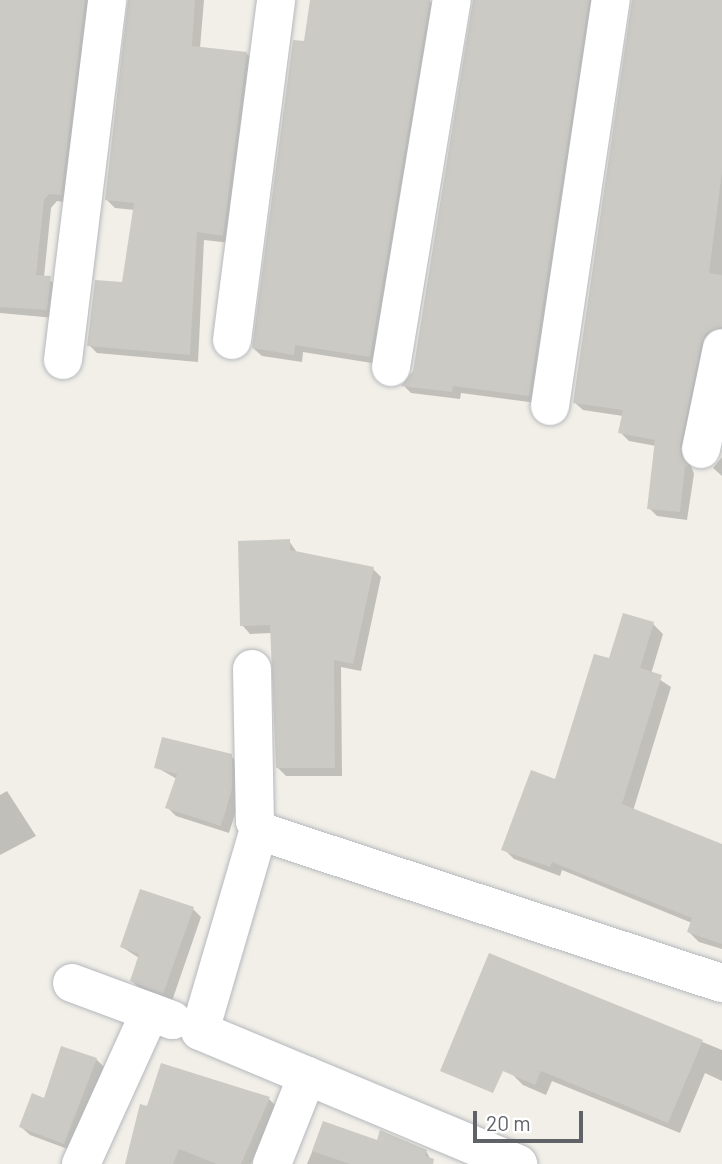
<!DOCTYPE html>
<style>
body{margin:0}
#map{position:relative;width:722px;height:1164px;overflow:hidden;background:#f1efe8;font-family:Barlow,sans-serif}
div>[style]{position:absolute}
.shadow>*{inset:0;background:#0003}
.building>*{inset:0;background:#cccac5}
.roads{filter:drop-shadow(0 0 2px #b5b8bc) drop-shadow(0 0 2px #b5b8bc)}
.minor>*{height:38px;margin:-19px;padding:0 19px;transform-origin:19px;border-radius:19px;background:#fff}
span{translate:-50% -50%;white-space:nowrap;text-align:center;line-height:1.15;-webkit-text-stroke:5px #fff;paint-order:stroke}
.scale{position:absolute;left:473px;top:1111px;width:110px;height:32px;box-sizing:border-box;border:4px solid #5f6368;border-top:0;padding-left:9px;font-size:21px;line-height:24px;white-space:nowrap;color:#5f6368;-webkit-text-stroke:5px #fff;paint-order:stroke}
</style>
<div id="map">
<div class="shadow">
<div style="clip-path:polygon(0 0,97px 0,69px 203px,57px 201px,51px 208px,44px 277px,59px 286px,55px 318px,0 313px)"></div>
<div style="clip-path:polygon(130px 0,204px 0,200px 48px,246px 53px,255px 61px,231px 243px,204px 240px,198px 362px,97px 353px,89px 345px,124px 284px,135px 210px,115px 208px,106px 199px)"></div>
<div style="clip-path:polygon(312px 0,428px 0,438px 8px,378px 364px,303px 352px,302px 362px,262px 356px,253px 348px)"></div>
<div style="clip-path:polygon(474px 0,601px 0,537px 403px,461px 393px,460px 399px,411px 393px,404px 386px,414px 371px)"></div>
<div style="clip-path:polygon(634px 0,722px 0,722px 336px,687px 454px,694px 474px,687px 520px,657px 516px,649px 508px,656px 446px,629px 441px,620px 432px,623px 416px,583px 410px,574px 402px)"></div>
<div style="clip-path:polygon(722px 457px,722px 476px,713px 468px)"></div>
<div style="clip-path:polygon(289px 541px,298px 554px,373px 569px,381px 577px,361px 671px,341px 667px,342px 776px,286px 776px,278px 768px,272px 633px,250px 634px,242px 625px)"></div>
<div style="clip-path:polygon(653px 624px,663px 634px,651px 674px,671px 687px,633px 811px,722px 846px,722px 949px,699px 942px,689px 932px,692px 923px,562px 870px,560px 876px,514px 859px,504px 849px,556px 781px,610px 661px)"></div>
<div style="clip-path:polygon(231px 756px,239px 765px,240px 798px,229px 833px,176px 816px,167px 807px,177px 779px,156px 767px)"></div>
<div style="clip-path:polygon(7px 791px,36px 836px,0 855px,0 795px)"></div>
<div style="clip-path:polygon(193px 909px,201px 917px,172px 1001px,140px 989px,132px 981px,139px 958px,122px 947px)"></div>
<div style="clip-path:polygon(543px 977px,722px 1050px,722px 1081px,705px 1073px,680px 1133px,552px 1081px,546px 1095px,523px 1085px,512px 1074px)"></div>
<div style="clip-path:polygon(96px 1059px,105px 1068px,73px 1151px,30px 1135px,21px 1127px,45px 1100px)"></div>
<div style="clip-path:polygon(269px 1099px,276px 1106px,251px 1164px,127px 1164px,142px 1106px)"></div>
<div style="clip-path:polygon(324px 1123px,378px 1142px,426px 1151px,433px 1164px,307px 1164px)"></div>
</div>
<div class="building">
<div style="clip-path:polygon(0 0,85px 0,61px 195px,49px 194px,44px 200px,36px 275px,51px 276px,47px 310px,0 307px)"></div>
<div style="clip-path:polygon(128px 0,195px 0,192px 46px,247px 52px,223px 236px,197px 232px,190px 355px,87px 346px,95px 280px,122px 282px,134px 203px,105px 200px)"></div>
<div style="clip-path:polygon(310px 0,430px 0,370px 357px,295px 345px,294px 355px,252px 348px,293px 40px,304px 41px)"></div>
<div style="clip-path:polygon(473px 0,589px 0,529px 396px,453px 386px,452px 392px,401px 386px,413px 371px)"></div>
<div style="clip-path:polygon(632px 0,722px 0,722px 171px,709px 273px,722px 275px,722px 327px,706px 333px,701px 344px,680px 445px,681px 456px,689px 467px,685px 466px,680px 512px,647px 509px,655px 440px,618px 433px,623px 410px,573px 403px)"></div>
<div style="clip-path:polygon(290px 539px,290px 550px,374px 567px,353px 664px,334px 660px,335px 768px,276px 768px,270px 625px,240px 626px,238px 541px)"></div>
<div style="clip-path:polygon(623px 613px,654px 622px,640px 668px,662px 675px,622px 804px,722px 844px,722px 944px,687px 932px,692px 918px,552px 862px,550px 867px,501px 850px,531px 770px,555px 779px,594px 654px,609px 658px)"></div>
<div style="clip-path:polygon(162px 737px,232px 754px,232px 789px,221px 826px,165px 808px,177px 774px,154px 768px)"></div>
<div style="clip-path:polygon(140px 889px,194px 907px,163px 994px,130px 981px,139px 954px,120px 947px)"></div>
<div style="clip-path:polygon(489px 953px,703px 1040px,668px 1123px,541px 1071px,535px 1085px,503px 1071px,493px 1093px,440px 1071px)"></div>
<div style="clip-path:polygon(61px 1046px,97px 1058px,64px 1144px,19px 1127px,32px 1093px,44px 1098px)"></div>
<div style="clip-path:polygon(161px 1063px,270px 1097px,241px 1164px,217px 1164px,179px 1149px,173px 1164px,125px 1164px,140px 1104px,147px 1106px)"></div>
<div style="clip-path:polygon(323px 1121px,377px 1140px,380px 1130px,427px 1150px,425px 1156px,434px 1159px,433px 1164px,350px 1164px,312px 1151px)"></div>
</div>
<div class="roads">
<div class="minor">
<div style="left:232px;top:340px;width:343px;rotate:-82.6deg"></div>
<div style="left:63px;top:360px;width:363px;rotate:-83deg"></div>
<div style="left:391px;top:367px;width:372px;rotate:-80.6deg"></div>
<div style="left:550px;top:406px;width:411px;rotate:-81.5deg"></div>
<div style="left:701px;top:449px;width:103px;rotate:-78.3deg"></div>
<div style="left:252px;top:669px;width:152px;rotate:88.9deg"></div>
<div style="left:255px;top:821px;width:13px;rotate:58deg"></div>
<div style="left:262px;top:832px;width:484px;rotate:18.2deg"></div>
<div style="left:259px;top:829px;width:210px;rotate:106.3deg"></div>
<div style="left:200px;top:1031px;width:345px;rotate:22.7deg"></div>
<div style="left:72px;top:983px;width:107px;rotate:20.3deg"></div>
<div style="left:81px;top:1164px;width:167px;rotate:-65.6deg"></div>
<div style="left:272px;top:1164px;width:95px;rotate:-68.3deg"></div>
</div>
</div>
<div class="scale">20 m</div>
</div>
